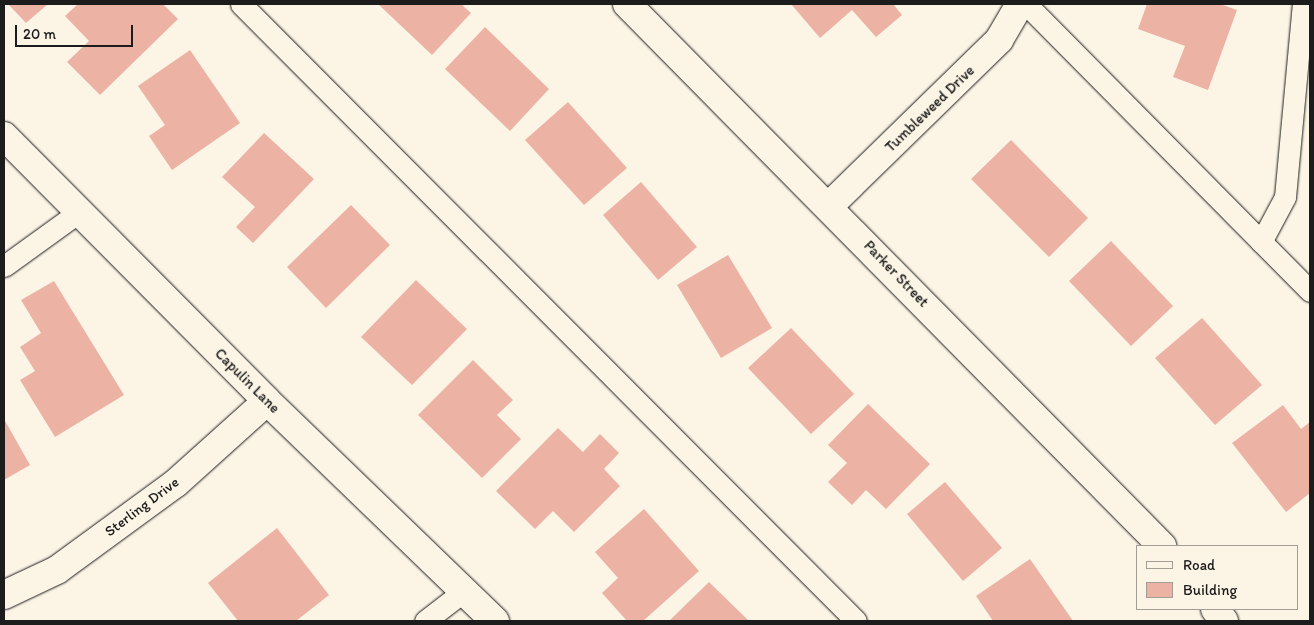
<!DOCTYPE html>
<style>
body{margin:0}
#map{position:relative;width:1314px;height:625px;overflow:hidden;background:#fcf5e5;font-family:Itim,sans-serif}
div>[style]{position:absolute}
.building>*{inset:0;background:#ecb3a5}
.roads{filter:drop-shadow(0 0 1px #1c1c1c) drop-shadow(0 0 1px #1c1c1c)}
.lane>*{height:21px;margin:-10.5px;padding:0 10.5px;transform-origin:10.5px;border-radius:10.5px;background:#fcf5e5}
.street>*{height:28px;margin:-14px;padding:0 14px;transform-origin:14px;border-radius:14px;background:#fcf5e5}
.secondary>*{height:28px;margin:-14px;padding:0 14px;transform-origin:14px;border-radius:14px;background:#fcf5e5}
span{translate:-50% -50%;white-space:nowrap;text-align:center;line-height:1.15;-webkit-text-stroke:4px #fcf5e5;paint-order:stroke}
.street-label{font-size:15px;color:#1c1c1c}
.frame{position:absolute;inset:0;border:5px solid #1c1c1c;pointer-events:none}
.legend{position:absolute;left:1136px;top:545px;width:162px;height:65px;box-sizing:border-box;background:#fcf5e5;border:1px solid #a29e95;margin:0;padding:6px 9px;list-style:none;font-size:15px;color:#1c1c1c}
.legend li{display:flex;align-items:center;gap:10px;height:25px}
.legend b{width:25px;border:1px solid #a29e95}
.scale{position:absolute;left:15px;top:25px;width:118px;height:22px;box-sizing:border-box;border:2px solid #1c1c1c;border-top:0;padding-left:6px;font-size:15px;line-height:18px;white-space:nowrap;color:#1c1c1c;-webkit-text-stroke:4px #fcf5e5;paint-order:stroke}
</style>
<div id="map">
<div class="building">
<div style="clip-path:polygon(8px 4px,48px 4px,26px 23px)"></div>
<div style="clip-path:polygon(78px 4px,163px 4px,178px 19px,100px 95px,67px 62px,89px 41px,65px 16px)"></div>
<div style="clip-path:polygon(378px 4px,461px 4px,471px 13px,432px 55px)"></div>
<div style="clip-path:polygon(791px 4px,893px 4px,902px 15px,876px 37px,852px 10px,820px 38px)"></div>
<div style="clip-path:polygon(1147px 4px,1220px 4px,1237px 10px,1208px 90px,1173px 77px,1185px 46px,1138px 29px)"></div>
<div style="clip-path:polygon(485px 27px,549px 89px,510px 131px,445px 69px)"></div>
<div style="clip-path:polygon(190px 50px,240px 123px,172px 170px,149px 136px,165px 125px,138px 86px)"></div>
<div style="clip-path:polygon(568px 102px,627px 168px,584px 205px,525px 140px)"></div>
<div style="clip-path:polygon(264px 133px,314px 179px,253px 243px,236px 227px,255px 207px,222px 177px)"></div>
<div style="clip-path:polygon(1011px 140px,1088px 218px,1049px 257px,971px 179px)"></div>
<div style="clip-path:polygon(641px 182px,697px 247px,658px 280px,603px 215px)"></div>
<div style="clip-path:polygon(351px 205px,390px 245px,326px 308px,287px 267px)"></div>
<div style="clip-path:polygon(1111px 241px,1173px 306px,1131px 346px,1069px 281px)"></div>
<div style="clip-path:polygon(728px 255px,772px 328px,721px 358px,677px 285px)"></div>
<div style="clip-path:polygon(416px 280px,467px 329px,412px 385px,361px 337px)"></div>
<div style="clip-path:polygon(54px 281px,124px 395px,55px 437px,20px 380px,35px 371px,20px 347px,41px 333px,21px 300px)"></div>
<div style="clip-path:polygon(1202px 318px,1262px 385px,1215px 425px,1155px 358px)"></div>
<div style="clip-path:polygon(791px 328px,854px 394px,811px 434px,748px 368px)"></div>
<div style="clip-path:polygon(473px 360px,513px 400px,497px 415px,521px 439px,482px 478px,418px 415px)"></div>
<div style="clip-path:polygon(868px 404px,930px 464px,886px 509px,866px 490px,852px 505px,828px 482px,847px 463px,828px 445px)"></div>
<div style="clip-path:polygon(1283px 405px,1301px 429px,1310px 422px,1310px 493px,1286px 512px,1232px 443px)"></div>
<div style="clip-path:polygon(4px 419px,30px 465px,4px 480px)"></div>
<div style="clip-path:polygon(558px 428px,583px 452px,600px 434px,619px 453px,604px 469px,620px 486px,574px 532px,553px 511px,535px 529px,496px 491px)"></div>
<div style="clip-path:polygon(945px 482px,1002px 548px,963px 581px,907px 514px)"></div>
<div style="clip-path:polygon(644px 509px,699px 571px,643px 621px,627px 621px,602px 593px,618px 578px,595px 552px)"></div>
<div style="clip-path:polygon(277px 528px,329px 595px,296px 621px,238px 621px,208px 583px)"></div>
<div style="clip-path:polygon(1030px 559px,1073px 621px,993px 621px,976px 596px)"></div>
<div style="clip-path:polygon(709px 582px,749px 621px,669px 621px)"></div>
</div>
<div class="roads">
<div class="lane">
<div style="left:241px;top:4px;width:871px;rotate:45.09deg"></div>
<div style="left:1026px;top:4px;width:404px;rotate:45.3deg"></div>
<div style="left:1261px;top:242px;width:51px;rotate:-61.9deg"></div>
<div style="left:1285px;top:197px;width:194px;rotate:-84.7deg"></div>
<div style="left:4px;top:266px;width:92px;rotate:-35.8deg"></div>
<div style="left:425px;top:621px;width:49px;rotate:-37.6deg"></div>
</div>
<div class="street">
<div style="left:829px;top:206px;width:238px;rotate:-44.3deg"></div>
<div style="left:999px;top:40px;width:42px;rotate:-59.7deg"></div>
<div style="left:4px;top:595px;width:59px;rotate:-25.3deg"></div>
<div style="left:57px;top:570px;width:147px;rotate:-36.2deg"></div>
<div style="left:176px;top:483px;width:122px;rotate:-42deg"></div>
</div>
<div class="secondary">
<div style="left:627px;top:4px;width:762px;rotate:45.37deg"></div>
<div style="left:4px;top:136px;width:373px;rotate:45.2deg"></div>
<div style="left:267px;top:401px;width:317px;rotate:44deg"></div>
<div style="left:1215px;top:609px;width:15px;rotate:53deg"></div>
</div>
</div>
<div class="street-label">
<span style="left:930px;top:109px;rotate:-44deg">Tumbleweed Drive</span>
<span style="left:896px;top:274px;rotate:46deg">Parker Street</span>
<span style="left:247px;top:381px;rotate:45deg">Capulin Lane</span>
<span style="left:142px;top:507px;rotate:-37deg">Sterling Drive</span>
</div>
<div class="frame"></div>
<ul class="legend">
<li><b style="height:6px;background:#fcf5e5"></b>Road</li>
<li><b style="height:14px;background:#ecb3a5"></b>Building</li>
</ul>
<div class="scale">20 m</div>
</div>
